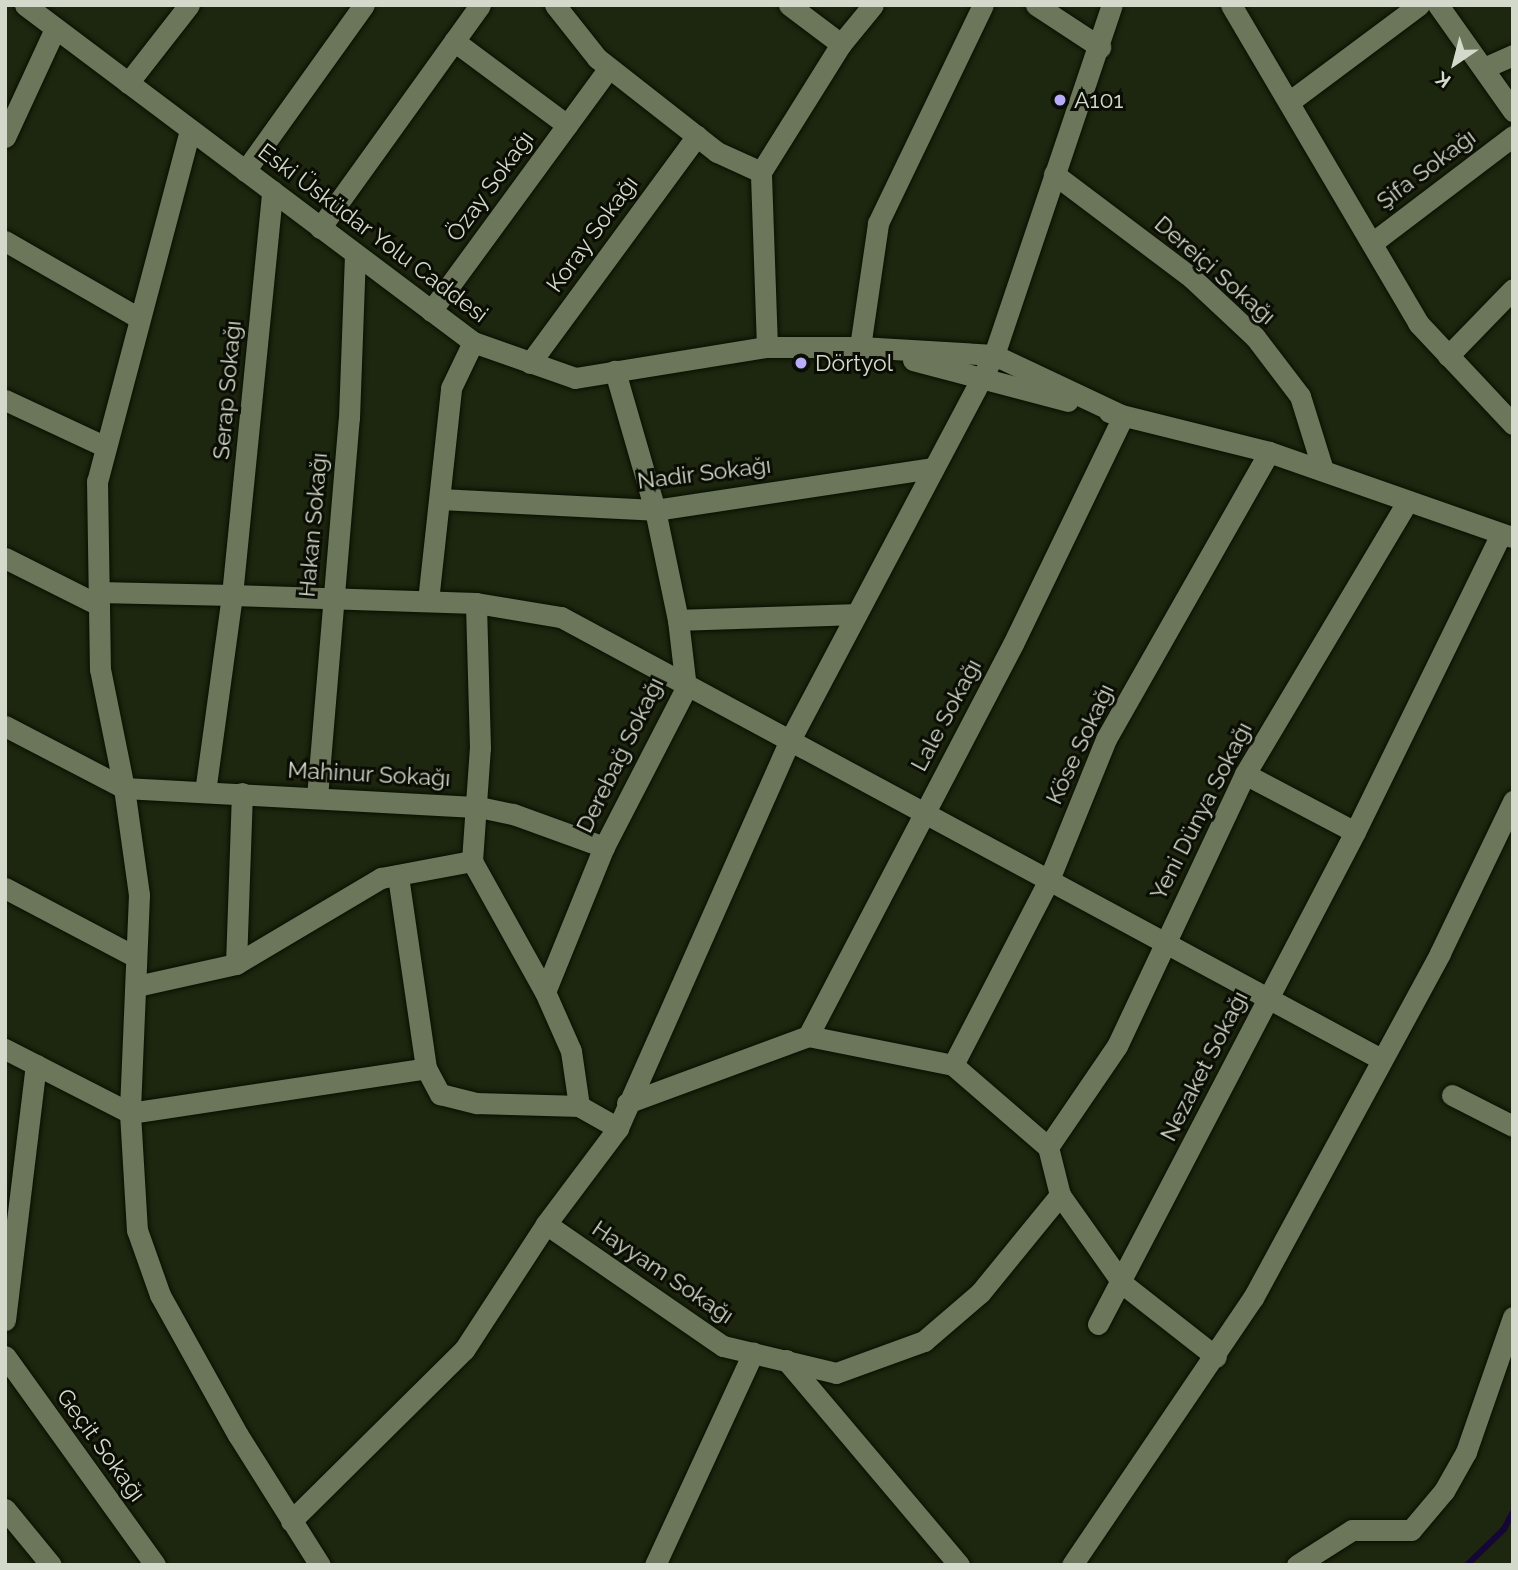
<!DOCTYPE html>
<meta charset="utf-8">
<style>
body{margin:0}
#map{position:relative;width:1518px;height:1570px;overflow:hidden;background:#1d260e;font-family:Raleway,sans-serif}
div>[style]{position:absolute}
.stream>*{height:6px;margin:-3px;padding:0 3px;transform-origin:3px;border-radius:3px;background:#150735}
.roads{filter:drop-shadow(0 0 2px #070f00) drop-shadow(0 0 2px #070f00)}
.minor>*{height:21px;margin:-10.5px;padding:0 10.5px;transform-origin:10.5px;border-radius:10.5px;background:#6b765b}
.dots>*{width:19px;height:19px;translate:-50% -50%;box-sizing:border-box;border:4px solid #090d04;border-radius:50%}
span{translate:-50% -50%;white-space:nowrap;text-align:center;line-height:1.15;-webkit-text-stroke:6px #090d04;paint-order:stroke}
.poi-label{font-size:23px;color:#d4dacb}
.left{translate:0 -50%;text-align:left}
.street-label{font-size:23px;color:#d4dacb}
.frame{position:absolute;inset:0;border:7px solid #d4dacb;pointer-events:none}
.north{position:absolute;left:1420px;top:28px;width:70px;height:70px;-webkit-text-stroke:5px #090d04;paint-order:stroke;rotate:215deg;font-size:19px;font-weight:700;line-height:28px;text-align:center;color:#d4dacb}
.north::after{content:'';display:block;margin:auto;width:24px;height:32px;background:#d4dacb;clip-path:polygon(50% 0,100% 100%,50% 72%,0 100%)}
</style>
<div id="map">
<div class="stream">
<div style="left:1467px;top:1565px;width:52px;rotate:-44.2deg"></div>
<div style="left:1504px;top:1529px;width:19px;rotate:-62deg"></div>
</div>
<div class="roads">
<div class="minor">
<div style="left:25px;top:5px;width:561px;rotate:36.95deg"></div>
<div style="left:473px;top:342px;width:108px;rotate:19.4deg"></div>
<div style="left:575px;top:378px;width:194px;rotate:-9.2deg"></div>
<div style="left:767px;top:347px;width:93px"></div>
<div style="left:860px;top:347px;width:134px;rotate:3.4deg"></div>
<div style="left:994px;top:355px;width:143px;rotate:25.3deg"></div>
<div style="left:555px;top:5px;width:68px;rotate:51.6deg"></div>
<div style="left:597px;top:58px;width:152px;rotate:38.1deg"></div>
<div style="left:717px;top:152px;width:48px;rotate:24.4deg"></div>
<div style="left:789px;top:5px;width:65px;rotate:36.9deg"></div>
<div style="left:1036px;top:5px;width:77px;rotate:33.3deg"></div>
<div style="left:1231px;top:5px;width:369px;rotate:59.5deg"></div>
<div style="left:1418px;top:323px;width:139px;rotate:46.8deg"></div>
<div style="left:1438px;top:5px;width:130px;rotate:54.7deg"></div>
<div style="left:454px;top:41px;width:141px;rotate:36.6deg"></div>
<div style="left:1486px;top:67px;width:30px;rotate:-24deg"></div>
<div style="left:128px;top:83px;width:99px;rotate:-52deg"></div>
<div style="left:1289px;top:102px;width:162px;rotate:-36.7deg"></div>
<div style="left:190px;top:130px;width:363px;rotate:104.8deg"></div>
<div style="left:97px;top:481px;width:188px;rotate:89.1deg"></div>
<div style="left:100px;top:669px;width:121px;rotate:78.6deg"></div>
<div style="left:124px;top:788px;width:108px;rotate:82deg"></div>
<div style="left:139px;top:895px;width:218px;rotate:92.4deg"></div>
<div style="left:130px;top:1113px;width:117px;rotate:86.6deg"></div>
<div style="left:137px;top:1230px;width:69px;rotate:70.5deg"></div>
<div style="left:160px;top:1295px;width:160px;rotate:60.9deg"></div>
<div style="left:238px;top:1435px;width:154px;rotate:57.8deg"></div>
<div style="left:5px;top:137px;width:119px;rotate:-65.2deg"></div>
<div style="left:245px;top:171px;width:204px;rotate:-54.4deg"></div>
<div style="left:1054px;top:174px;width:173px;rotate:37deg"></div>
<div style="left:1192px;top:278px;width:86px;rotate:43.1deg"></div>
<div style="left:1255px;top:337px;width:74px;rotate:52.7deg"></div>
<div style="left:1300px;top:396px;width:77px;rotate:72.7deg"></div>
<div style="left:320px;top:228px;width:274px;rotate:-54.3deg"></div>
<div style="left:5px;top:241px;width:155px;rotate:29.9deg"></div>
<div style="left:1372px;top:243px;width:177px;rotate:-37.2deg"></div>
<div style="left:431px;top:311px;width:301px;rotate:-53.8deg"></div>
<div style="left:767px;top:347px;width:175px;rotate:-92deg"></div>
<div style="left:761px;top:172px;width:151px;rotate:-58deg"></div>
<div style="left:841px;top:44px;width:50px;rotate:-50.6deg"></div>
<div style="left:860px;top:347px;width:125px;rotate:-81.7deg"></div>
<div style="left:878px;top:223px;width:242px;rotate:-64.3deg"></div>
<div style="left:1448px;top:356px;width:93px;rotate:-45.9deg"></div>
<div style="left:913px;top:360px;width:160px;rotate:14.8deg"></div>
<div style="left:530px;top:363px;width:282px;rotate:-53.7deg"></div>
<div style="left:5px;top:400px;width:111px;rotate:25deg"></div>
<div style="left:1109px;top:412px;width:165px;rotate:14deg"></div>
<div style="left:1269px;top:452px;width:257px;rotate:19.3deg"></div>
<div style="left:440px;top:499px;width:215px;rotate:2.9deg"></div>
<div style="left:655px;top:510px;width:280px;rotate:-8.6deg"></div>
<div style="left:5px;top:558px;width:105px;rotate:26.6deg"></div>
<div style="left:98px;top:592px;width:134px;rotate:1.3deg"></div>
<div style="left:232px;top:595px;width:406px;rotate:-84.3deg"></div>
<div style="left:428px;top:601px;width:214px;rotate:-83.8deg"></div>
<div style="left:451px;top:388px;width:51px;rotate:-64.4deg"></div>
<div style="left:678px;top:620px;width:178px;rotate:-1.9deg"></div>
<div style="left:5px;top:726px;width:134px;rotate:27.5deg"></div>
<div style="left:124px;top:788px;width:356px;rotate:3.1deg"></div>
<div style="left:479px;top:807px;width:35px;rotate:12deg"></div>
<div style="left:513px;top:814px;width:97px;rotate:19.9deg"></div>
<div style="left:1245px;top:774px;width:124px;rotate:27.8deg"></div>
<div style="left:205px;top:792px;width:199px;rotate:-82.2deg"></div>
<div style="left:232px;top:595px;width:244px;rotate:1.9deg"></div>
<div style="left:476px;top:603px;width:86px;rotate:9.4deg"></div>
<div style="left:561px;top:617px;width:932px;rotate:28.33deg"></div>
<div style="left:317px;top:797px;width:380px;rotate:-85.2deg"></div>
<div style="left:349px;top:418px;width:161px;rotate:-87.9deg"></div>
<div style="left:472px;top:861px;width:113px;rotate:-86deg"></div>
<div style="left:480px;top:748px;width:145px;rotate:-91.6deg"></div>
<div style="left:5px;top:888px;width:146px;rotate:27.8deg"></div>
<div style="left:236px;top:964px;width:171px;rotate:-88deg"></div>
<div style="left:137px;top:986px;width:101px;rotate:-12.5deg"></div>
<div style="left:236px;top:964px;width:169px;rotate:-30.7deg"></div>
<div style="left:381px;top:878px;width:93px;rotate:-10.6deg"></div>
<div style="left:472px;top:861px;width:150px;rotate:60.9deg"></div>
<div style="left:545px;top:992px;width:64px;rotate:66.2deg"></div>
<div style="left:571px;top:1051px;width:56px;rotate:81.7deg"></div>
<div style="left:579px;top:1106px;width:45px;rotate:29.4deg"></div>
<div style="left:545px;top:992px;width:157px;rotate:-67.9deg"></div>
<div style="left:604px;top:847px;width:179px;rotate:-62.7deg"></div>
<div style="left:686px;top:688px;width:68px;rotate:-96.7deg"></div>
<div style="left:678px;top:620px;width:112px;rotate:-101.8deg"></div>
<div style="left:655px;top:510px;width:145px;rotate:-106.1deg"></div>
<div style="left:808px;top:1036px;width:442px;rotate:-62.4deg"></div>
<div style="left:1013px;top:644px;width:253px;rotate:-64.2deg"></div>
<div style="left:5px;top:1049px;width:140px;rotate:27.1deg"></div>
<div style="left:130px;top:1113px;width:299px;rotate:-8.6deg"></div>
<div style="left:426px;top:1068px;width:195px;rotate:-98.3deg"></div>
<div style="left:953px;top:1065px;width:206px;rotate:-62.6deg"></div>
<div style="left:1048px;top:882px;width:154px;rotate:-67.9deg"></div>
<div style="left:1106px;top:739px;width:330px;rotate:-60.4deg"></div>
<div style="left:426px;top:1068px;width:30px;rotate:62deg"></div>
<div style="left:440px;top:1094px;width:38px;rotate:14deg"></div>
<div style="left:477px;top:1103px;width:102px;rotate:1.7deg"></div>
<div style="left:1452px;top:1095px;width:68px;rotate:26.9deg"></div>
<div style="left:627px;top:1103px;width:193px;rotate:-20.3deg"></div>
<div style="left:808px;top:1036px;width:148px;rotate:11.3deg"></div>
<div style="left:953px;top:1065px;width:125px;rotate:40.8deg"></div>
<div style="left:1048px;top:1147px;width:49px;rotate:76deg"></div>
<div style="left:1060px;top:1195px;width:109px;rotate:54.7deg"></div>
<div style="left:1123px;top:1284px;width:118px;rotate:38.1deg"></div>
<div style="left:1048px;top:1147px;width:122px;rotate:-55.7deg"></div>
<div style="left:1117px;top:1046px;width:301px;rotate:-64.8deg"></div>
<div style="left:1245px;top:774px;width:317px;rotate:-59.2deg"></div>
<div style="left:546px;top:1224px;width:215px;rotate:34.6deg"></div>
<div style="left:723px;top:1346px;width:116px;rotate:13.4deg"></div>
<div style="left:836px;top:1373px;width:94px;rotate:-20deg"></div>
<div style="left:924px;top:1341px;width:74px;rotate:-40.6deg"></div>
<div style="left:980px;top:1293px;width:127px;rotate:-50.8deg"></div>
<div style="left:5px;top:1320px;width:257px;rotate:-83.1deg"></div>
<div style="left:1098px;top:1324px;width:555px;rotate:-62.42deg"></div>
<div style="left:1355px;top:832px;width:332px;rotate:-63.9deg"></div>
<div style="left:5px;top:1356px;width:257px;rotate:54.3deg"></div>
<div style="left:786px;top:1360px;width:268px;rotate:49.8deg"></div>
<div style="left:5px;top:1509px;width:72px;rotate:50.6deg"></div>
<div style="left:291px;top:1521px;width:243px;rotate:-44.7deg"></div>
<div style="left:464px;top:1350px;width:150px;rotate:-56.9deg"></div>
<div style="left:546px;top:1224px;width:120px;rotate:-53.1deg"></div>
<div style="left:618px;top:1128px;width:424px;rotate:-66.1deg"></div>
<div style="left:790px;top:740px;width:436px;rotate:-62.1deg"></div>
<div style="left:994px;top:355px;width:369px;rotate:-71.4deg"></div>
<div style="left:655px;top:1565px;width:234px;rotate:-65.2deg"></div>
<div style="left:1072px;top:1565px;width:323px;rotate:-55.9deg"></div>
<div style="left:1253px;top:1298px;width:392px;rotate:-61.5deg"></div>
<div style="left:1440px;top:953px;width:169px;rotate:-64.3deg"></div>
<div style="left:1297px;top:1565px;width:65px;rotate:-32.5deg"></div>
<div style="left:1352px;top:1530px;width:59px"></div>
<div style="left:1411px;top:1530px;width:51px;rotate:-49.8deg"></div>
<div style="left:1444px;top:1491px;width:45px;rotate:-60.6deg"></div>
<div style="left:1466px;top:1452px;width:143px;rotate:-70.8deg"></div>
</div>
</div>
<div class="dots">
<div style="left:1060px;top:100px;background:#b6acf8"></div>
<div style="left:801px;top:363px;background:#b6acf8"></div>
</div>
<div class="poi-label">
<span class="left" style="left:1074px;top:100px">A101</span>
<span class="left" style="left:815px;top:363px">Dörtyol</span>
</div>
<div class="street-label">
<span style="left:1426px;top:169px;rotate:-37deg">Şifa Sokağı</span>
<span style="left:490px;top:186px;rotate:-54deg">Özay Sokağı</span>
<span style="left:373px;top:233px;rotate:37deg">Eski Üsküdar Yolu Caddesi</span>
<span style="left:592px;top:234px;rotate:-54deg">Koray Sokağı</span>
<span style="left:1215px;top:270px;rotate:41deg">Dereiçi Sokağı</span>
<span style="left:227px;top:390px;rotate:-85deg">Serap Sokağı</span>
<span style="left:704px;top:473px;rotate:-7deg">Nadir Sokağı</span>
<span style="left:313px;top:525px;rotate:-85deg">Hakan Sokağı</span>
<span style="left:946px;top:715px;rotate:-62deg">Lale Sokağı</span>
<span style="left:1080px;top:744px;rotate:-65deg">Köse Sokağı</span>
<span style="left:620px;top:755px;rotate:-64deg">Derebağ Sokağı</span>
<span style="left:369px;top:774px;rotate:3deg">Mahinur Sokağı</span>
<span style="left:1201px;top:811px;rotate:-63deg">Yeni Dünya Sokağı</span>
<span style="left:1204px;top:1066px;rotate:-63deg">Nezaket Sokağı</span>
<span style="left:663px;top:1272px;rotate:34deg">Hayyam Sokağı</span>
<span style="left:101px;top:1445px;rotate:54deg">Geçit Sokağı</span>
</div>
<div class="frame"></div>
<div class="north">K</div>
</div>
